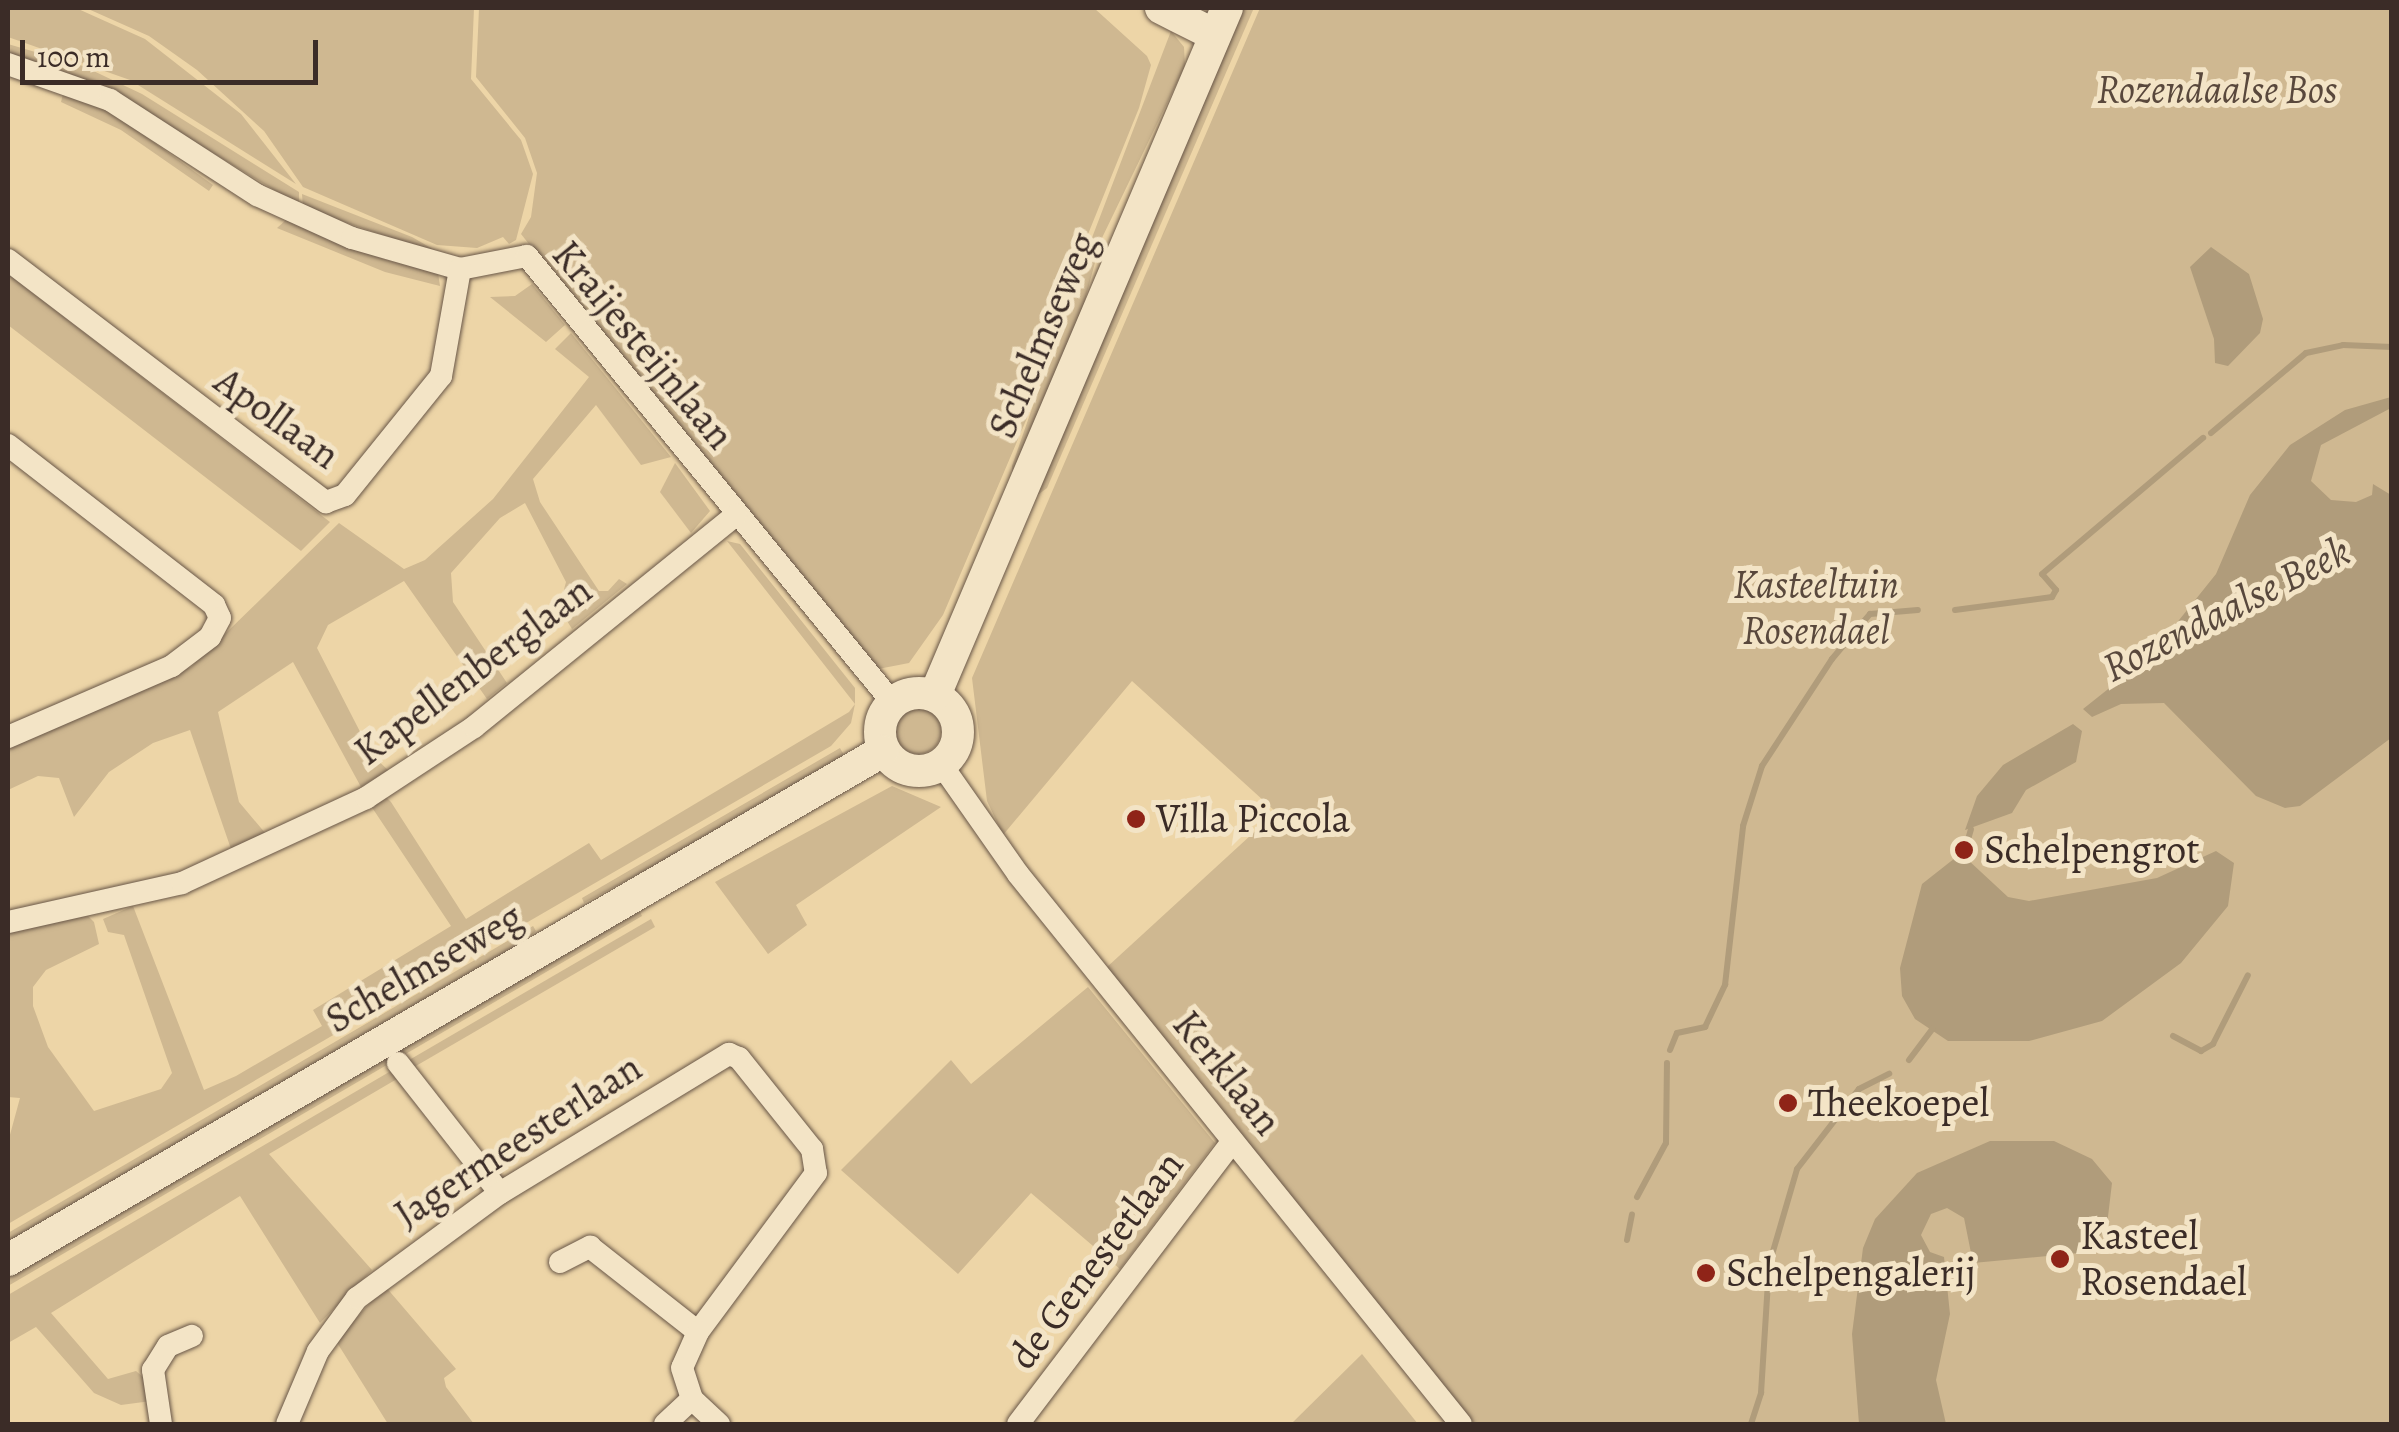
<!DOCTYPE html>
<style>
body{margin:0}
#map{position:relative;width:2399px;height:1432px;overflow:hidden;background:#edd5a7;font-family:Alegreya,serif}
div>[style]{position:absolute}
.green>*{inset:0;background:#cfb891}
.round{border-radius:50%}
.water>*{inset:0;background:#b09c7b}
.stream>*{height:6px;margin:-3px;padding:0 3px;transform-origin:3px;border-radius:3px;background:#b09c7b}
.roads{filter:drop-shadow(0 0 2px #685647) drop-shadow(0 0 2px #685647)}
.street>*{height:22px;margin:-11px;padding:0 11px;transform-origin:11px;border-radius:11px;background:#f3e4c6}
.secondary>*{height:32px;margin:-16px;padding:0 16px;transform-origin:16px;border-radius:16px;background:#f3e4c6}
.secondary>.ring{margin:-16px;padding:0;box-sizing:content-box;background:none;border:32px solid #f3e4c6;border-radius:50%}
.dots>*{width:28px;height:28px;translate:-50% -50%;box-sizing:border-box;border:5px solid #f3e4c6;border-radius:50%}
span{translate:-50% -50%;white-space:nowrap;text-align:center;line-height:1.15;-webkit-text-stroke:10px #f3e4c6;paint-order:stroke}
.park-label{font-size:40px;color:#59483c;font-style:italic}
.street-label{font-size:40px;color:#3b2c27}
.poi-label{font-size:40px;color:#3b2c27}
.left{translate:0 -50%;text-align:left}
.water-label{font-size:42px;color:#58483c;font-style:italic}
.frame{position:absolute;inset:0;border:10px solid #3b2c27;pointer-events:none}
.scale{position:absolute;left:20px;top:40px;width:298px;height:45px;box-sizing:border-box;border:5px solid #3b2c27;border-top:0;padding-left:12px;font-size:30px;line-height:35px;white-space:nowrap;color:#3b2c27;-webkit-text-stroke:8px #f3e4c6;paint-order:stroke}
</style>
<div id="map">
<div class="green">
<div style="clip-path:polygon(8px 8px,76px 8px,145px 39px,241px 114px,296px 184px,130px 80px,8px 37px)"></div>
<div style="clip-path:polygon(86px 8px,474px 8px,471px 79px,521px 140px,533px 174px,516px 240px,509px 244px,503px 237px,477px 248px,437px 245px,303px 187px,264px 131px,197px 70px,149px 36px)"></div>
<div style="clip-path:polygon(479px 8px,1094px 8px,1147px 56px,1151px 65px,1139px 108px,1080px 254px,1030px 411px,943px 615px,909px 663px,878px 669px,738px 508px,521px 234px,531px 217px,537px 173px,525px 138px,476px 77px)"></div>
<div style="clip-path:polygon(1244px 8px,1253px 10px,1047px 488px,1031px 500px)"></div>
<div style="clip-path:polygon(1260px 8px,2391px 8px,2391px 1424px,1475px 1424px,1107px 967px,1276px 812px,1132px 681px,1003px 835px,987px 801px,972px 678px)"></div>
<div style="clip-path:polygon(1171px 31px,1184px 47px,1185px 66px,1101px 240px,1081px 315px,1013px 485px,1012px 466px,1085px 256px)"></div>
<div style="clip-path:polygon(8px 44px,83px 66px,142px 94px,299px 192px,299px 205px,107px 89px,8px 56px)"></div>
<div style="clip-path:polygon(63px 94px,105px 107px,213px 185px,209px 191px,121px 130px,61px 102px)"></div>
<div style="clip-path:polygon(302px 194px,412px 237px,445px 256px,303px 208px)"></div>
<div style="clip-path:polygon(287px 219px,386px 260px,438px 273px,440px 286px,385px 272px,277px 228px)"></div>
<div style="clip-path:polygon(8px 274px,330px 522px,301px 551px,8px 325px)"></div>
<div style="clip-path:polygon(532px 284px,565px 325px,546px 342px,490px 297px,515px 296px)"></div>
<div style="clip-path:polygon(571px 333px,671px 457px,641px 465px,596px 405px,533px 479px,540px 502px,599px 591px,608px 591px,619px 579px,627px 584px,572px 629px,559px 608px,566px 582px,525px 503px,500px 518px,451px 573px,453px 602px,507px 683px,487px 699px,404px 581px,328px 625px,317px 648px,372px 755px,388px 770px,361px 787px,293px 662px,218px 712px,239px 802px,266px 834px,231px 849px,190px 730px,153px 743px,109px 772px,74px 817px,59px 778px,38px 776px,8px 790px,8px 749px,191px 667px,339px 523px,404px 569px,425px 560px,493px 499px,589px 377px,555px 349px)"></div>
<div style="clip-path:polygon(675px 463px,710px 511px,691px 533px,660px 492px)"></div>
<div style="clip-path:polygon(727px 541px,740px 544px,855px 688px,855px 704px,851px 723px,831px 746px,8px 1224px,8px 1142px,20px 1098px,8px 1097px,8px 929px,88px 916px,94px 922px,99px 944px,46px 970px,33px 987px,33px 1006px,48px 1047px,94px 1111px,161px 1089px,172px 1073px,124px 935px,108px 932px,103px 919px,133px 906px,204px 1090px,236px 1076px,322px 1026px,313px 1010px,451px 926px,371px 806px,386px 797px,391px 802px,466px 919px,589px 843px,601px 860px,849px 712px,855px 704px)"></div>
<div class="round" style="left:895px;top:708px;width:46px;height:46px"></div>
<div style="clip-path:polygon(840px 748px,844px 755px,749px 816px,584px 903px,582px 898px)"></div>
<div style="clip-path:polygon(892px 786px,941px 807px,796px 905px,807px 925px,768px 954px,715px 882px)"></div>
<div style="clip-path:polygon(640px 912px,642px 916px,8px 1286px,8px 1271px,594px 931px)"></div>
<div style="clip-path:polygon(651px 919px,655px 927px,409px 1070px,404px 1063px)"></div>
<div style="clip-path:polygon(533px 926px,536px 931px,508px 956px,8px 1248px,8px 1233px)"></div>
<div style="clip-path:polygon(1088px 987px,1215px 1143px,1120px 1269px,1031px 1193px,958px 1274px,841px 1170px,951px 1060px,971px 1084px)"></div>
<div style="clip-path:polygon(396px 1068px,402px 1076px,269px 1154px,372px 1270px,320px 1323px,240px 1196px,51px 1313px,108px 1379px,136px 1371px,144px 1378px,151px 1401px,121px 1405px,94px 1393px,36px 1327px,8px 1343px,8px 1295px)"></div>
<div style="clip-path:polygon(385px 1286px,456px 1369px,444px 1378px,446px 1387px,474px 1424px,388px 1424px,336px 1341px)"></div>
<div style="clip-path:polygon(1362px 1354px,1418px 1424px,1291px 1424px)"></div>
</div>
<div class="water">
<div style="clip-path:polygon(2211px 247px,2249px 274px,2263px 319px,2260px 333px,2228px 366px,2215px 363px,2214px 339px,2190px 267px)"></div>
<div style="clip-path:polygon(2391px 397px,2391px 408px,2321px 445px,2311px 481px,2331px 500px,2356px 502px,2372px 495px,2373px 484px,2391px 495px,2391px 738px,2300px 806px,2285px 808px,2256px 796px,2164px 703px,2121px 704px,2092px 717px,2083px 709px,2151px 655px,2216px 574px,2250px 495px,2290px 445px,2345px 410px)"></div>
<div style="clip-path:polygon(2073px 724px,2082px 731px,2076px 762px,2026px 790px,2012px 813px,1965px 830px,1977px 796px,2003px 765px)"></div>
<div style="clip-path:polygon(2216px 851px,2234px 863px,2228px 906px,2181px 963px,2102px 1021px,2029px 1041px,1948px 1041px,1915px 1019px,1902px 996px,1900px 968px,1922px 884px,1955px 858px,1967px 859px,2008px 897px,2029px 901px,2157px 878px)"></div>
<div style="clip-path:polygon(1990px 1141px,2054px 1141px,2092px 1159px,2112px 1183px,2107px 1225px,2089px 1252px,1973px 1263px,1964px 1218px,1947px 1208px,1931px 1214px,1921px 1235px,1930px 1252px,1944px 1257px,1950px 1314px,1936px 1380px,1946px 1424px,1859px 1424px,1852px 1334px,1863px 1248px,1875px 1219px,1917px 1173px)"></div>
</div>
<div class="stream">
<div style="left:2211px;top:433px;width:124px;rotate:-40.1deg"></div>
<div style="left:2306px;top:353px;width:38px;rotate:-12deg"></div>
<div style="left:2343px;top:345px;width:49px;rotate:2.3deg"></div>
<div style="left:1955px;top:610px;width:98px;rotate:-7.6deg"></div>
<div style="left:2052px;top:597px;width:8px;rotate:-60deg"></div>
<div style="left:2056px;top:590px;width:21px;rotate:-131deg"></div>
<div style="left:2042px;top:574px;width:211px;rotate:-40.2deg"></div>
<div style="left:1961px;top:864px;width:36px;rotate:-74deg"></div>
<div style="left:2173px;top:1036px;width:32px;rotate:28deg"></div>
<div style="left:2201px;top:1051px;width:14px;rotate:-30deg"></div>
<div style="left:2213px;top:1044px;width:77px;rotate:-63.1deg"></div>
<div style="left:1670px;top:1050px;width:18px;rotate:-68deg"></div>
<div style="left:1677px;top:1033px;width:29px;rotate:-12deg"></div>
<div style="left:1705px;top:1027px;width:47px;rotate:-64.5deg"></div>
<div style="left:1725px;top:985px;width:160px;rotate:-83.5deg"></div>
<div style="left:1743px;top:826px;width:63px;rotate:-72.4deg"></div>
<div style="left:1762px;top:766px;width:128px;rotate:-56.8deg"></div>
<div style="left:1832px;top:659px;width:59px;rotate:-49.8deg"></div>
<div style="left:1870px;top:614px;width:48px;rotate:-4.8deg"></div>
<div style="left:1909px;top:1060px;width:39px;rotate:-53deg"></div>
<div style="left:1637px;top:1197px;width:61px;rotate:-61.8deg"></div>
<div style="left:1666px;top:1143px;width:80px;rotate:-89.3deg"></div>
<div style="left:1627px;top:1240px;width:26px;rotate:-79deg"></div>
<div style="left:1751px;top:1424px;width:33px;rotate:-72deg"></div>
<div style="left:1761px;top:1393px;width:128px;rotate:-86.4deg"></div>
<div style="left:1769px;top:1265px;width:100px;rotate:-73.7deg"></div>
<div style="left:1797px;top:1169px;width:101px;rotate:-52.2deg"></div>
<div style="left:1859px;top:1089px;width:34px;rotate:-27deg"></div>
</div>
<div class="roads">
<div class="street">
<div style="left:8px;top:64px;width:108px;rotate:19.4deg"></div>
<div style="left:110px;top:100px;width:175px;rotate:32.9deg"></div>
<div style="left:257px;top:195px;width:104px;rotate:24.4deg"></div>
<div style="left:352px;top:238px;width:112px;rotate:16deg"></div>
<div style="left:460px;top:269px;width:68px;rotate:-11deg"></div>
<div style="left:527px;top:256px;width:576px;rotate:50.7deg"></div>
<div style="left:8px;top:260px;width:400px;rotate:37.3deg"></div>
<div style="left:326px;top:502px;width:20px;rotate:-20deg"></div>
<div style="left:345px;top:495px;width:153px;rotate:-51.1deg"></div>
<div style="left:441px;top:376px;width:109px;rotate:-79.9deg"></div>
<div style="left:8px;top:445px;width:261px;rotate:37.8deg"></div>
<div style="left:214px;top:605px;width:14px;rotate:65deg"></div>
<div style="left:220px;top:618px;width:21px;rotate:118deg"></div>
<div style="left:210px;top:637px;width:48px;rotate:142.7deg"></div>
<div style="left:172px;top:666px;width:179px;rotate:156.6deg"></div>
<div style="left:941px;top:764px;width:134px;rotate:55deg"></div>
<div style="left:1018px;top:874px;width:706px;rotate:51.15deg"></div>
<div style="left:8px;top:922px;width:178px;rotate:-12.6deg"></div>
<div style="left:182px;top:883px;width:203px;rotate:-24.8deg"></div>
<div style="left:366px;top:798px;width:129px;rotate:-33.3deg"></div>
<div style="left:474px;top:727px;width:337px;rotate:-39deg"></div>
<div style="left:398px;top:1063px;width:165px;rotate:51.9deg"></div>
<div style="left:560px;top:1262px;width:34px;rotate:-27deg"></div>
<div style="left:590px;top:1247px;width:137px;rotate:38.2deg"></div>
<div style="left:161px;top:1424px;width:55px;rotate:-98.4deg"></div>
<div style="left:153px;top:1370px;width:28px;rotate:-58deg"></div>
<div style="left:168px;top:1346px;width:26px;rotate:-23deg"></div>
<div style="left:287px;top:1424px;width:79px;rotate:-67deg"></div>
<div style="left:318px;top:1351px;width:66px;rotate:-53.7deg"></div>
<div style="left:357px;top:1298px;width:177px;rotate:-36.3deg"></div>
<div style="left:500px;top:1193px;width:268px;rotate:-31.3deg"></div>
<div style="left:729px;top:1054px;width:11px;rotate:22deg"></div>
<div style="left:739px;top:1058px;width:117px;rotate:51.3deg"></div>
<div style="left:812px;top:1149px;width:24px;rotate:81deg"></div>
<div style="left:816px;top:1173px;width:198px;rotate:126.6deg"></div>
<div style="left:698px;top:1332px;width:39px;rotate:114deg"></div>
<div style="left:682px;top:1368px;width:33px;rotate:72deg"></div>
<div style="left:692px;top:1399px;width:37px;rotate:43deg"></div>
<div style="left:665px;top:1424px;width:37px;rotate:-43deg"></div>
<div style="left:1018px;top:1424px;width:355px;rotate:-52.8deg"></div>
</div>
<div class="secondary">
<div style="left:1161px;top:8px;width:60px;rotate:26.6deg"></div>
<div class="ring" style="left:880px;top:693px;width:46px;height:46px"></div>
<div style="left:935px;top:695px;width:746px;rotate:-66.97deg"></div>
<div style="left:8px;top:1260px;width:1012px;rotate:-30.19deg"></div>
</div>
</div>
<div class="dots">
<div style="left:1136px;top:819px;background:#8f2418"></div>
<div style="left:1964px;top:850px;background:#8f2418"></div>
<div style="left:1788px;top:1103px;background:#8f2418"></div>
<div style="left:2060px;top:1259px;background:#8f2418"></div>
<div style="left:1706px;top:1273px;background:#8f2418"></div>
</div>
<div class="park-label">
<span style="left:2217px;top:90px">Rozendaalse Bos</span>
<span style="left:1816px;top:608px">Kasteeltuin<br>Rosendael</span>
</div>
<div class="street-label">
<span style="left:1043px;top:335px;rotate:-67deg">Schelmseweg</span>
<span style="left:643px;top:345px;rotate:50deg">Kraijesteijnlaan</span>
<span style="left:277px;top:418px;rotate:36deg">Apollaan</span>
<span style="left:473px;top:671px;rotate:-37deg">Kapellenberglaan</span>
<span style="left:424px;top:968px;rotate:-30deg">Schelmseweg</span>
<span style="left:1227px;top:1073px;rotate:51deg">Kerklaan</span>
<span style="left:518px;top:1141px;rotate:-33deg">Jagermeesterlaan</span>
<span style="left:1096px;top:1260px;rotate:-53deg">de Genestetlaan</span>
</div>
<div class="poi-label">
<span class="left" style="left:1156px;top:819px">Villa Piccola</span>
<span class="left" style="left:1984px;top:850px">Schelpengrot</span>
<span class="left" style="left:1808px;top:1103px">Theekoepel</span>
<span class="left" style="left:2080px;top:1259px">Kasteel<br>Rosendael</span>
<span class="left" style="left:1726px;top:1273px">Schelpengalerij</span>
</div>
<div class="water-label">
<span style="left:2226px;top:609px;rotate:-27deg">Rozendaalse Beek</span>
</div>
<div class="frame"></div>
<div class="scale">100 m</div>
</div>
